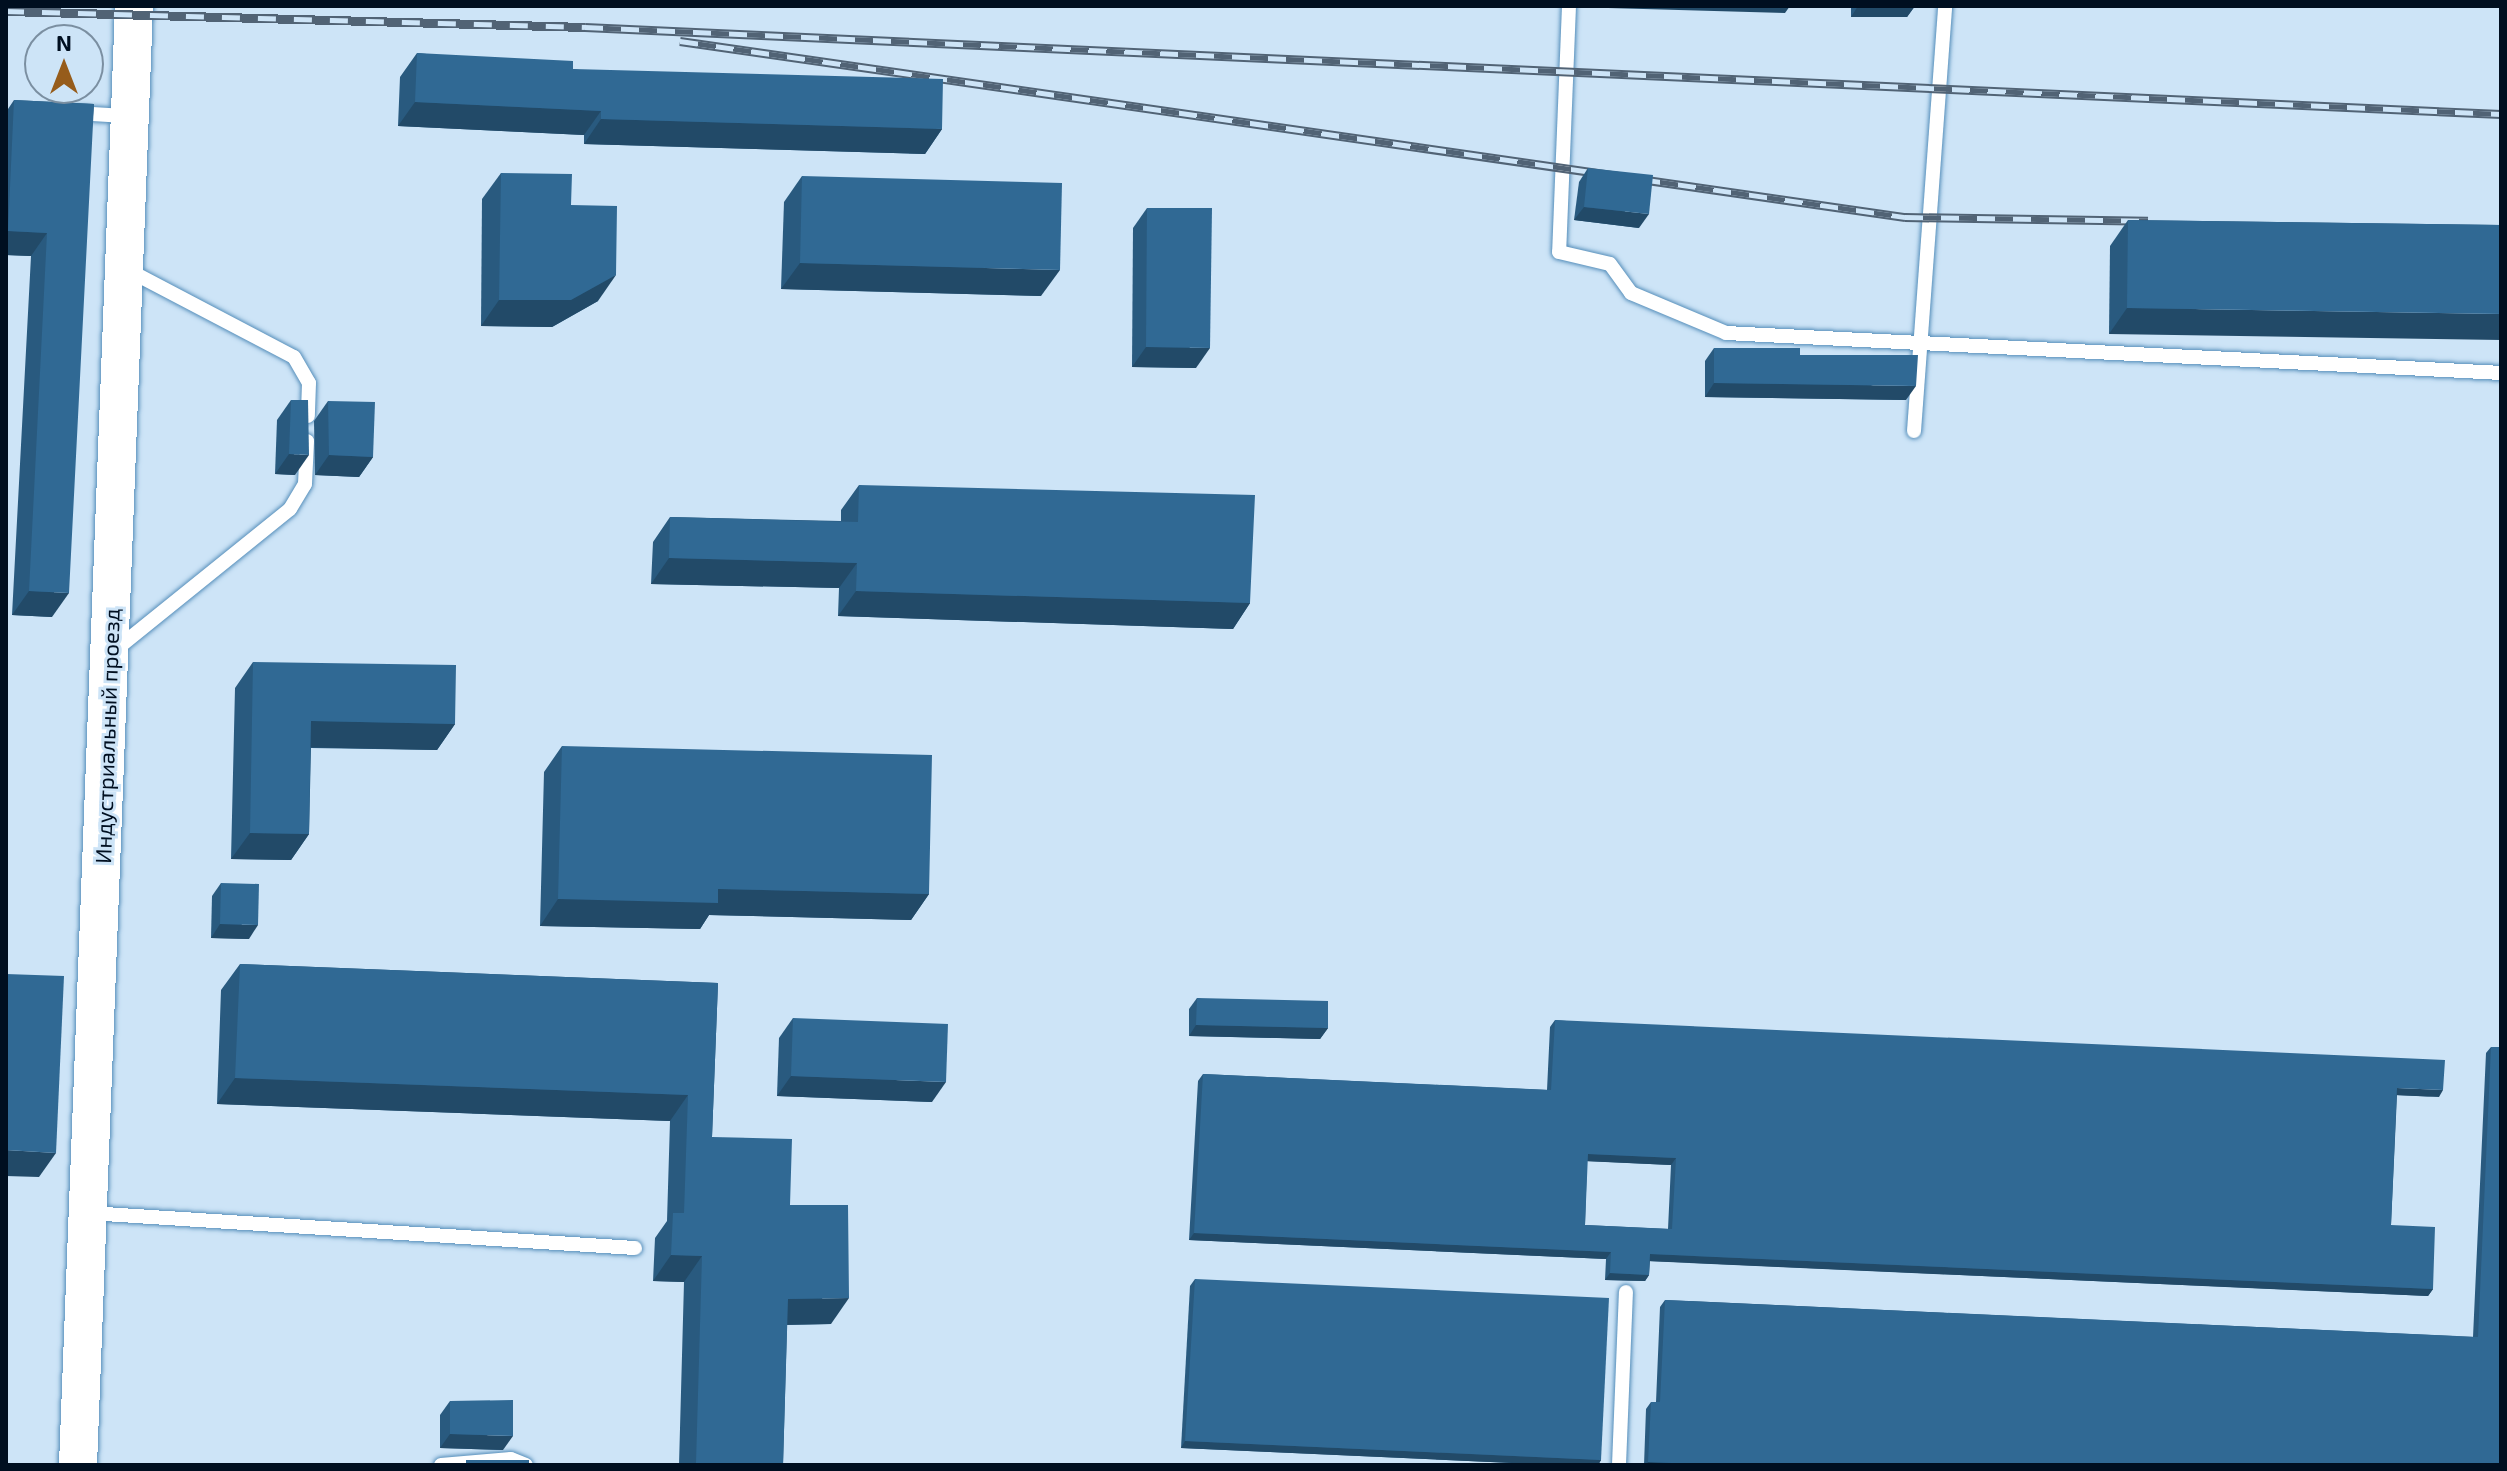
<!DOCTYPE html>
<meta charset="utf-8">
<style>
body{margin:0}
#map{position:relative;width:2507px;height:1471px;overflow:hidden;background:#cde4f7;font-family:"Exo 2",sans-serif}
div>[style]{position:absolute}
.roads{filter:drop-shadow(0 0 2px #558eba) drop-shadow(0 0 2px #558eba)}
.lane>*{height:14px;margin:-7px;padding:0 7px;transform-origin:7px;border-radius:7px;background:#fff}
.secondary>*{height:38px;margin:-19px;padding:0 19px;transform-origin:19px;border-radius:19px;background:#fff}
.rail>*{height:9px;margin-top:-4.5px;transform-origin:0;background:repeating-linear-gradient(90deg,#cde4f7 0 18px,#516375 0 36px);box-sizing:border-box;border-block:2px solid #516375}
.wall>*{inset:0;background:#295a7f}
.shaded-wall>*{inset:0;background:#224a68}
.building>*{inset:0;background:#306994}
span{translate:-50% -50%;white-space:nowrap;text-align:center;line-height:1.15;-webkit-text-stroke:6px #cde4f7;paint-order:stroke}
.street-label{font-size:22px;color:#000f20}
.frame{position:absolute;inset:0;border:8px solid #000f20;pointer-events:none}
.north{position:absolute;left:24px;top:24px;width:80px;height:80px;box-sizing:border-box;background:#cde4f7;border:2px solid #7b8fa1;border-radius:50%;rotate:0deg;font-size:22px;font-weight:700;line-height:32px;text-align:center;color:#000f20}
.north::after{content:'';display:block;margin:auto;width:28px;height:36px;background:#965c1b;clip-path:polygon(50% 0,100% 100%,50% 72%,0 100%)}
</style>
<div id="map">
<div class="roads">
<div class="lane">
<div style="left:1569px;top:6px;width:246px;rotate:92.3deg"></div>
<div style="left:1559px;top:252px;width:52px;rotate:13.2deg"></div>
<div style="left:1610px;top:264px;width:36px;rotate:54deg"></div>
<div style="left:1631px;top:293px;width:103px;rotate:22.8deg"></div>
<div style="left:1726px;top:333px;width:776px;rotate:2.95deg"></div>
<div style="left:75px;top:113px;width:51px;rotate:3.4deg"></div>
<div style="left:128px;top:270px;width:187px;rotate:27.7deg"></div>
<div style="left:294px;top:357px;width:30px;rotate:60deg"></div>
<div style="left:309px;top:383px;width:33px;rotate:92deg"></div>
<div style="left:1914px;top:431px;width:426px;rotate:-85.8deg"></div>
<div style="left:114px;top:651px;width:226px;rotate:-38.9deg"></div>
<div style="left:290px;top:509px;width:29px;rotate:-59deg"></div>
<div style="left:305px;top:484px;width:43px;rotate:-87.3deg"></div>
<div style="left:89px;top:1213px;width:547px;rotate:3.67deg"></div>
<div style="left:441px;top:1465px;width:70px;rotate:-4.9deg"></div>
<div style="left:511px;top:1459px;width:16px;rotate:22deg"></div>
<div style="left:1619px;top:1465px;width:173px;rotate:-87.7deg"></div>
</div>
<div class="secondary">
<div style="left:78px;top:1465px;width:1460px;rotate:-87.8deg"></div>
</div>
</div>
<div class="rail">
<div style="left:6px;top:11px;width:579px;rotate:1.58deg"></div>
<div style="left:585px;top:27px;width:1918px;rotate:2.6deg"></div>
<div style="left:680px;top:41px;width:1238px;rotate:8.18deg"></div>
<div style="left:1905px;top:217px;width:243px;rotate:0.9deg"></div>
</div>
<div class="wall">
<div style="clip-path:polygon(1851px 6px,1915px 6px,1907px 17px,1851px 17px)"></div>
<div style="clip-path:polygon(417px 53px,573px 69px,942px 129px,925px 154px,584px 144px,584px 135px,398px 126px,400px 77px)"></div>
<div style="clip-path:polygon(14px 100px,94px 104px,52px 617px,12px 615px,31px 256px,6px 255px,6px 112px)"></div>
<div style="clip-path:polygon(1588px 168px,1639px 228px,1574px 220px,1579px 182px)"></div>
<div style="clip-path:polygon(501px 173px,571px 205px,598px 301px,552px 327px,481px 326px,482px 199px)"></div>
<div style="clip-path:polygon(802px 176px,1041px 296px,781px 289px,784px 202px)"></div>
<div style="clip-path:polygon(1147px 208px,1196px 368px,1132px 367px,1133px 228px)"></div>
<div style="clip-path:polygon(2128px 220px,2501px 225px,2109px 334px,2110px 246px)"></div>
<div style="clip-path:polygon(1714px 348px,1800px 355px,1906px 400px,1705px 397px,1705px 361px)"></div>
<div style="clip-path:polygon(291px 400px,295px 475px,275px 474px,277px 420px)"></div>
<div style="clip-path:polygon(328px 401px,373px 457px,359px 477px,315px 475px,314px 421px)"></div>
<div style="clip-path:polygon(859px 485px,1250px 603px,1233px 629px,838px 616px,839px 588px,651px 584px,653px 542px,670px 517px,841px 521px,841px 510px)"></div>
<div style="clip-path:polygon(253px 662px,455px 724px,437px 750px,311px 748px,309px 834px,291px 860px,231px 859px,235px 688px)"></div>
<div style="clip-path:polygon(562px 746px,929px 894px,911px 920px,709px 915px,700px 929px,540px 926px,544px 772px)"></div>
<div style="clip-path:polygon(221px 883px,249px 939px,211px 938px,212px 896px)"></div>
<div style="clip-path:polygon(240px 964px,718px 983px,712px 1137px,790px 1205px,831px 1324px,787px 1325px,783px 1465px,679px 1465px,684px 1282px,653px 1281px,655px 1238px,667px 1221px,670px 1121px,217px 1104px,221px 990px)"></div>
<div style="clip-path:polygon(1197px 998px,1328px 1028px,1320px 1039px,1189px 1036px,1189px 1009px)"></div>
<div style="clip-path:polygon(793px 1018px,932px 1102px,777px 1096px,779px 1038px)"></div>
<div style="clip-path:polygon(evenodd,1555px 1020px,2439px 1097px,2397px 1095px,2391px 1225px,2433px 1289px,2428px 1296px,1650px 1261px,1649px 1275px,1645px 1281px,1605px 1280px,1606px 1259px,1189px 1240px,1198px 1081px,1203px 1074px,1547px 1090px,1550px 1027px,1555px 1020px,1587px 1161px,1671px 1165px,1668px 1229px,1585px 1225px,1587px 1161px)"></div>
<div style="clip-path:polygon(2491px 1047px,2501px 1465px,1644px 1465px,1646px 1409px,1651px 1402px,1656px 1402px,1660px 1307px,1665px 1300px,2473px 1337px,2486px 1053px)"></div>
<div style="clip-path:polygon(1195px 1279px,1601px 1460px,1598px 1465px,1557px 1465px,1181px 1448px,1190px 1286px)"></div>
<div style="clip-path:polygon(450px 1401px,503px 1450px,440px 1448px,440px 1415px)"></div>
</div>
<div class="shaded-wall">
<div style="clip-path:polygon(1609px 6px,1790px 6px,1785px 13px,1608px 8px)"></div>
<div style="clip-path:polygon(1858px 6px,1915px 6px,1907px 17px,1851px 17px)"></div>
<div style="clip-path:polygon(415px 102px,601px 111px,584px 135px,398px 126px)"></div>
<div style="clip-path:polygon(601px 119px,942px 129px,925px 154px,584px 144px)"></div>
<div style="clip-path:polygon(1584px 207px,1649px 214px,1639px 228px,1574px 220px)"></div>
<div style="clip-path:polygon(8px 231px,47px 233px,31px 256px,6px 255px,6px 233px)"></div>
<div style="clip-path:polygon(800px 263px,1060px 270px,1041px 296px,781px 289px)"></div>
<div style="clip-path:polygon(616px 275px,598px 301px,552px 327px,481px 326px,499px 300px)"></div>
<div style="clip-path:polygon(2127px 308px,2501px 314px,2501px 340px,2109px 334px)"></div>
<div style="clip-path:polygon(1146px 347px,1210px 348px,1196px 368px,1132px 367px)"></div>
<div style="clip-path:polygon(1714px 383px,1916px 386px,1906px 400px,1705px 397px)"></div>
<div style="clip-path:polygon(289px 454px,309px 455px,295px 475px,275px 474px)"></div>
<div style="clip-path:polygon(329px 455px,373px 457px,359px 477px,315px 475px)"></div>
<div style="clip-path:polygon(669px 558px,857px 563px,839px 588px,651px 584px)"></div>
<div style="clip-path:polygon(29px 591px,69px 593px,52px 617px,12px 615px)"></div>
<div style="clip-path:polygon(856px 591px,1250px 603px,1233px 629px,838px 616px)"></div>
<div style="clip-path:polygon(311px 721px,455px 724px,437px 750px,293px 747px)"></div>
<div style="clip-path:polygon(250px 833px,309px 834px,291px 860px,231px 859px)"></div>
<div style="clip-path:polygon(718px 889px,929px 894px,911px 920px,709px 915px,700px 929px,540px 926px,558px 899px)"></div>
<div style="clip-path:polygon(220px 924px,258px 925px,249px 939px,211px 938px)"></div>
<div style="clip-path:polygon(1196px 1025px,1328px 1028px,1320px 1039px,1189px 1036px)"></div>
<div style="clip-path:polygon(791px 1076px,946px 1082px,932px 1102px,777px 1096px)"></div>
<div style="clip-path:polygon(235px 1078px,688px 1095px,670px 1121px,217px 1104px)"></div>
<div style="clip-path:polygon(2397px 1088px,2443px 1090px,2439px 1097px,2393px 1095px)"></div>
<div style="clip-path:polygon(6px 1150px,56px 1153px,39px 1177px,6px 1176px)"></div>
<div style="clip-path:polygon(1588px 1154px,1676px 1158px,1671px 1165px,1583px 1161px)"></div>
<div style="clip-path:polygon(1194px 1233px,1611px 1252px,1606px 1259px,1189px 1240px)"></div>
<div style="clip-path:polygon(1650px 1254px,2433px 1289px,2428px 1296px,1646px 1261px)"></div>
<div style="clip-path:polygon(671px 1255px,702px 1256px,684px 1282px,653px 1281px)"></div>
<div style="clip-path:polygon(1610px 1273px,1649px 1275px,1645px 1281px,1605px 1280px)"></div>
<div style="clip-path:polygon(849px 1298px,831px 1324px,770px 1325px,788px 1299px)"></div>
<div style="clip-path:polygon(450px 1434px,513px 1436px,503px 1450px,440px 1448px)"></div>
<div style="clip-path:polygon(1185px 1441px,1601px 1460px,1598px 1465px,1557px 1465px,1181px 1448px)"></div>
<div style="clip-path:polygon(1648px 1462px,1716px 1465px,1646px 1465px)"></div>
</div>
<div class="building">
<div style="clip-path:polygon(417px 53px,573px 61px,573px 69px,943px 79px,942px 129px,601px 119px,601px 111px,415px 102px)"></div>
<div style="clip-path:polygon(14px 100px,94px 104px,69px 593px,29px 591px,47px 233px,8px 231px)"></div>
<div style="clip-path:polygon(1588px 168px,1653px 175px,1649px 214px,1584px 207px)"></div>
<div style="clip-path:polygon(501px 173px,572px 174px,571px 205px,617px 206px,616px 275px,571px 300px,499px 300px)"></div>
<div style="clip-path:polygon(802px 176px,1062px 183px,1060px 270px,800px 263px)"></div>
<div style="clip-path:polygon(1147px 208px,1212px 208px,1210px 348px,1146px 347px)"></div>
<div style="clip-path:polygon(2128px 220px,2501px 225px,2501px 314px,2127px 308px)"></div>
<div style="clip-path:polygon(1714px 348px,1800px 348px,1800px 355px,1918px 355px,1916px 386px,1714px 383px)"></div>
<div style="clip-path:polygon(291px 400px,308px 400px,309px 455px,289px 454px)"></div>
<div style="clip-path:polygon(328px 401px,375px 402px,373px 457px,329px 455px)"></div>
<div style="clip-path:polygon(859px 485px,1255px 495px,1250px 603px,856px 591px,857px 563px,669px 558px,670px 517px,858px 522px)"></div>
<div style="clip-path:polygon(253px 662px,456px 665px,455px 724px,311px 721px,309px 834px,250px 833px)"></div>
<div style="clip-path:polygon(562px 746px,932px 755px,929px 894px,718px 889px,718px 903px,558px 899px)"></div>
<div style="clip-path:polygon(221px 883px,259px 884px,258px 925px,220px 924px)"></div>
<div style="clip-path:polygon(240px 964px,718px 983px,712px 1137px,792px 1139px,790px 1205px,848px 1205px,849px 1298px,788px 1299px,783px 1465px,699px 1465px,696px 1463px,702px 1256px,671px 1255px,673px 1213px,684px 1213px,688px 1095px,235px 1078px)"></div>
<div style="clip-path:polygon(6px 974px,64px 976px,56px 1153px,6px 1150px)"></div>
<div style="clip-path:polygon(1197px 998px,1328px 1001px,1328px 1028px,1196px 1025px)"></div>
<div style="clip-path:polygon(793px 1018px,948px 1024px,946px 1082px,791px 1076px)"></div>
<div style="clip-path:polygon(evenodd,1555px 1020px,2445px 1060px,2443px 1090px,2397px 1088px,2391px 1225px,2435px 1227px,2433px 1289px,1650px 1254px,1649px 1275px,1610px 1273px,1611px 1252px,1194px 1233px,1203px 1074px,1551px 1090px,1555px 1020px,1588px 1154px,1676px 1158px,1672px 1229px,1585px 1225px,1588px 1154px)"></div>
<div style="clip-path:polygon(2491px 1047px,2501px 1047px,2501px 1465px,1716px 1465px,1648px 1462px,1651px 1402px,1660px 1402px,1665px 1300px,2478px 1337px)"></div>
<div style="clip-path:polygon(1195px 1279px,1609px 1298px,1601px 1460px,1185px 1441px)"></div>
<div style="clip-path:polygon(513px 1400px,513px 1436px,450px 1434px,450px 1401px)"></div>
<div style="clip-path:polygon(466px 1460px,529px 1460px,529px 1465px,466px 1465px)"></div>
</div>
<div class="street-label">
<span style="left:107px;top:736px;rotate:-88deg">Индустриальный проезд</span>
</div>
<div class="frame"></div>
<div class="north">N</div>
</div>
